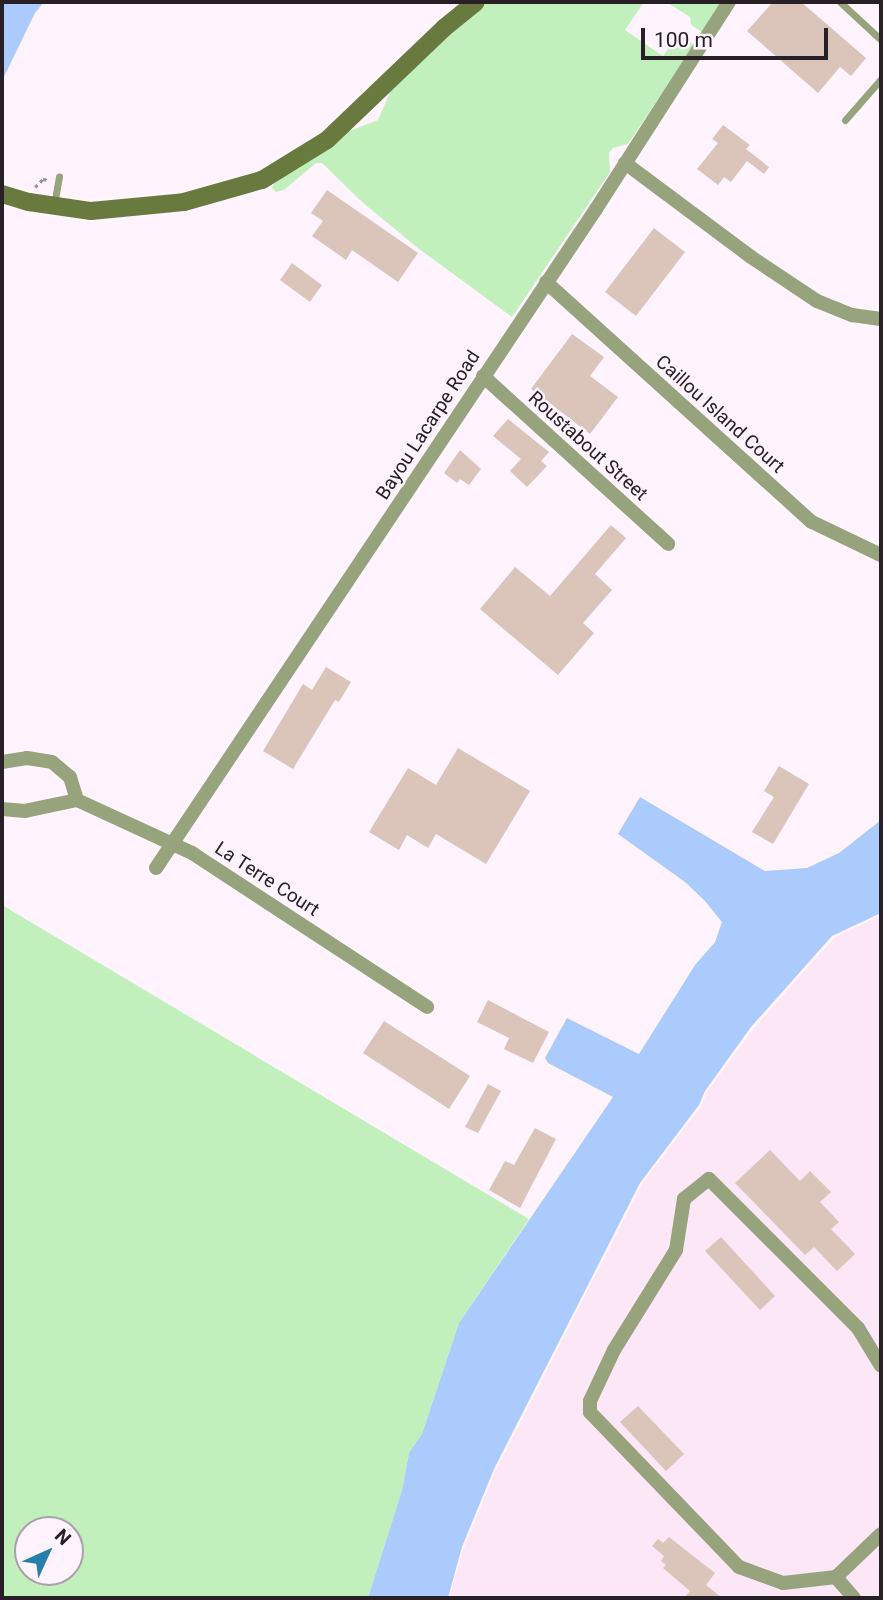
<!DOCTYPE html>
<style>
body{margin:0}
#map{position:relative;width:883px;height:1600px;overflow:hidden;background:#fff4fe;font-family:Roboto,sans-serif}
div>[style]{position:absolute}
.industrial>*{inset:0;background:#fce7f6}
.green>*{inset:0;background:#c1f0bd}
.water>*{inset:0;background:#aacbfb}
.building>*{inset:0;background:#dbc4ba}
.path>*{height:2.5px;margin-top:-1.25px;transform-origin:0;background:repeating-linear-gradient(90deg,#999098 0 3.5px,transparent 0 7px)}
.lane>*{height:7px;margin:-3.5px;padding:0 3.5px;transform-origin:3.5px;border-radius:3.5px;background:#96a37c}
.street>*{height:14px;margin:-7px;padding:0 7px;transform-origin:7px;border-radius:7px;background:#96a37c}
.secondary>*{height:18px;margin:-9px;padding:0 9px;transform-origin:9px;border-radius:9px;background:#697a3f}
span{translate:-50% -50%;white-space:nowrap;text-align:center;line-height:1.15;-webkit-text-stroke:5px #fff4fe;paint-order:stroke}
.street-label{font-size:19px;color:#272127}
.frame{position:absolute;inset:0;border:4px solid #272127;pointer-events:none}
.north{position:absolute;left:14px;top:1516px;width:70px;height:70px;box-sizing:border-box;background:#fff4fe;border:2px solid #a9a0a8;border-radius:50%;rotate:45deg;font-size:19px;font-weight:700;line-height:28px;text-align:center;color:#272127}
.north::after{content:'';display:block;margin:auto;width:24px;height:32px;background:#287fae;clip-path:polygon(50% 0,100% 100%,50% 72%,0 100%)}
.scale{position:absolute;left:641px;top:28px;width:187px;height:32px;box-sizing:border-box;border:4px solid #272127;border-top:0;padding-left:9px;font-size:21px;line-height:24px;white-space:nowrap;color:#272127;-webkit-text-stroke:5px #fff4fe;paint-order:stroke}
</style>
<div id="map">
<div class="industrial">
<div style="clip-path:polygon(881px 915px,881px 1598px,449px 1598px,464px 1547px,496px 1470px,642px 1184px,701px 1106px,707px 1092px,753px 1029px,834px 938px)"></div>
</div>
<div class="green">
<div style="clip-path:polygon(488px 2px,644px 2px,625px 30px,663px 56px,679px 33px,694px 45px,628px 144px,613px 148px,609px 153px,610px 172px,512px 317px,419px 249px,362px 202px,322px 163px,316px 163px,284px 190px,276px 192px,272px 188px,275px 181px,344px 133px,378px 120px,390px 92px,472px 13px)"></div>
<div style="clip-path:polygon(666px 2px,722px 2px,702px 32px,691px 25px,690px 17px)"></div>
<div style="clip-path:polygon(evenodd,2px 905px,529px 1219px,459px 1323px,422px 1434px,409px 1453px,402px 1490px,368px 1598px,2px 1598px,2px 905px,28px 1530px,70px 1530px,70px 1572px,28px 1572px,28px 1530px)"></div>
</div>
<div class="water">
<div style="clip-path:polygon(2px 2px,44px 2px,35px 13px,2px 81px)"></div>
<div style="clip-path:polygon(640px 797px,765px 871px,807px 868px,839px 853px,881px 820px,881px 913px,832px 936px,751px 1027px,705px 1091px,699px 1105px,640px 1183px,494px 1469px,462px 1547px,448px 1598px,368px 1598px,402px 1490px,409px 1453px,422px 1434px,459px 1323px,613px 1097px,548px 1063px,545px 1058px,567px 1018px,639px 1054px,695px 965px,715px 942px,722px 922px,705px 901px,685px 882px,618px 834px)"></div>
</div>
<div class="building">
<div style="clip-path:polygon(773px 2px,801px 2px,866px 58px,851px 76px,840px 67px,818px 93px,747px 31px)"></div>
<div style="clip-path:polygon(723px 125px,750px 145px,746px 149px,769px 167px,764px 174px,747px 161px,731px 182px,724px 177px,718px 185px,697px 169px,718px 143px,712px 139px)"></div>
<div style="clip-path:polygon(327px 190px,418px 253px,398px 282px,352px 250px,346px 260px,312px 236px,323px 221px,311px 213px)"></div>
<div style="clip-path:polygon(654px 228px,685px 252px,636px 316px,605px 292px)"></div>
<div style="clip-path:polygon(292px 263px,322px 285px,310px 302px,280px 280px)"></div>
<div style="clip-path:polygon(572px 334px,604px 357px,590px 376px,618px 397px,590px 434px,531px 389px)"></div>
<div style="clip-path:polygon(508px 419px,549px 452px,541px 461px,547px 466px,527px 487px,510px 471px,521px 459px,493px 436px)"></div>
<div style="clip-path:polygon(460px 450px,481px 469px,469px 485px,460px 479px,457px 483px,444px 473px)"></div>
<div style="clip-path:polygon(611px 525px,626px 538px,595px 574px,612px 590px,583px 623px,594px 633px,558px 675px,480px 609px,515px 567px,550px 596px)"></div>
<div style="clip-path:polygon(326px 667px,351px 682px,339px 702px,335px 700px,293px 769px,263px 751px,303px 684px,312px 690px)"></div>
<div style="clip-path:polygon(458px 748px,530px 791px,486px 864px,436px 834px,428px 848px,407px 835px,399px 850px,369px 832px,408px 768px,436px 785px)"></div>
<div style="clip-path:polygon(779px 766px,809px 784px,773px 844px,752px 832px,774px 797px,764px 791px)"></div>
<div style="clip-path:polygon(488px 1000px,549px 1032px,533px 1063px,504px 1049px,509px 1038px,477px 1022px)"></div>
<div style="clip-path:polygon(384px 1021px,470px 1076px,449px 1109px,363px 1053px)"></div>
<div style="clip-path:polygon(488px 1084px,501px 1091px,478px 1133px,465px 1127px)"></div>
<div style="clip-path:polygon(535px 1128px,556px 1139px,520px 1208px,489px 1190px,505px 1161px,514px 1165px)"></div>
<div style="clip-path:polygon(770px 1150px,800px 1181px,810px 1171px,831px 1192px,820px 1202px,839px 1222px,831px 1229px,855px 1254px,837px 1271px,814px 1247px,805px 1255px,735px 1183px)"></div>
<div style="clip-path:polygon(721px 1237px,775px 1296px,760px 1310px,705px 1251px)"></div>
<div style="clip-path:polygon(638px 1406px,684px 1454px,666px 1471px,620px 1422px)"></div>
<div style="clip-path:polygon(669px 1537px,715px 1573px,706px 1585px,722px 1598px,684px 1598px,690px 1591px,663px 1568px,666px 1565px,661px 1561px,664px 1556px,652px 1546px,658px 1539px,663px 1543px)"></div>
</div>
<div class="path">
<div style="left:35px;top:187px;width:11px;rotate:-45deg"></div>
<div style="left:43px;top:179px;width:6px;rotate:9deg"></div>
</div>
<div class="lane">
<div style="left:840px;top:2px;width:56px;rotate:42.8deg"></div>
<div style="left:845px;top:120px;width:55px;rotate:-48.7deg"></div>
<div style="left:54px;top:205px;width:29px;rotate:-80deg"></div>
</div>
<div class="street">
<div style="left:625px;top:163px;width:157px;rotate:36.7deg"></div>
<div style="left:751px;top:257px;width:79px;rotate:33.7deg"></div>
<div style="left:817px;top:301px;width:38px;rotate:22deg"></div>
<div style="left:852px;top:315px;width:29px;rotate:8deg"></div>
<div style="left:546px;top:282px;width:358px;rotate:42.1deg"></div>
<div style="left:812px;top:522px;width:76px;rotate:25.6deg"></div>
<div style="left:483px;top:376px;width:250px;rotate:42.2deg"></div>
<div style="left:2px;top:762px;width:25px;rotate:-9deg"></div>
<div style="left:27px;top:758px;width:25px;rotate:9deg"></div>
<div style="left:52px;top:762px;width:23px;rotate:40deg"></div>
<div style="left:70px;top:777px;width:24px;rotate:73deg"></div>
<div style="left:77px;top:800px;width:53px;rotate:168.1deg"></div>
<div style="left:25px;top:811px;width:23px;rotate:-175deg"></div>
<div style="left:77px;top:800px;width:127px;rotate:24.7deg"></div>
<div style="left:192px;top:853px;width:281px;rotate:33.2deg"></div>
<div style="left:156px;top:868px;width:792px;rotate:-56.27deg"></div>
<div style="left:596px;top:209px;width:246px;rotate:-57.3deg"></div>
<div style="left:836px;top:1577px;width:53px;rotate:173.5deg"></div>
<div style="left:783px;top:1583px;width:47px;rotate:-160deg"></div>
<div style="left:739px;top:1567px;width:215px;rotate:-133.9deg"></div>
<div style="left:590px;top:1412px;width:11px;rotate:-90deg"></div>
<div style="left:590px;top:1401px;width:56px;rotate:-64.8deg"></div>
<div style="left:614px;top:1350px;width:118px;rotate:-58.2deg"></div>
<div style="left:676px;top:1250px;width:52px;rotate:-81.1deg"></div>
<div style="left:684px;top:1199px;width:32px;rotate:-39deg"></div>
<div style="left:709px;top:1179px;width:211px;rotate:45deg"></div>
<div style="left:858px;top:1328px;width:44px;rotate:58.8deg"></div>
<div style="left:854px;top:1598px;width:28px;rotate:-131deg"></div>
<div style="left:836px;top:1577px;width:62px;rotate:-43.7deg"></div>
</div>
<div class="secondary">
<div style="left:2px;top:194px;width:28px;rotate:17deg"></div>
<div style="left:29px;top:202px;width:63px;rotate:8.3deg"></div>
<div style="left:91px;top:211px;width:93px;rotate:-5.5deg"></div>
<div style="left:184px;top:202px;width:81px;rotate:-15.8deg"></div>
<div style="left:262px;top:180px;width:76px;rotate:-31.6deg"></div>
<div style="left:327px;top:140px;width:162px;rotate:-43.7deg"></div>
<div style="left:444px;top:28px;width:41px;rotate:-39.1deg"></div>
</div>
<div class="street-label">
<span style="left:720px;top:414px;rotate:42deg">Caillou Island Court</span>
<span style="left:428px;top:425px;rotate:-57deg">Bayou Lacarpe Road</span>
<span style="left:588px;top:446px;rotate:42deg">Roustabout Street</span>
<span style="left:267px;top:879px;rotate:33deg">La Terre Court</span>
</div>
<div class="frame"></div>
<div class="north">N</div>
<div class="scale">100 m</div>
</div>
